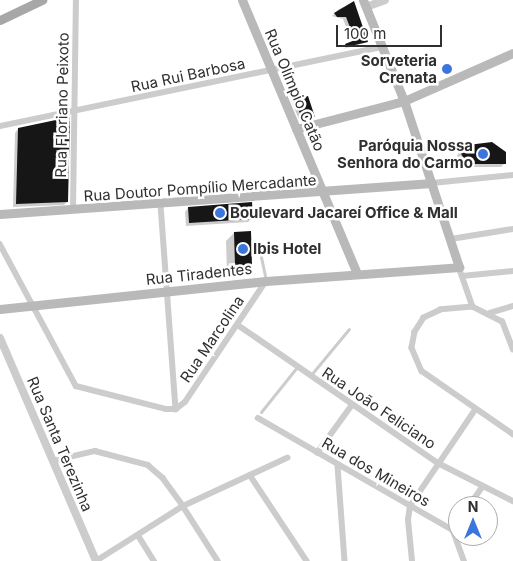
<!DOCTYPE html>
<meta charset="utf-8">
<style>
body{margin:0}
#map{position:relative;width:513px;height:561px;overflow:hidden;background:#fff;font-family:Inter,sans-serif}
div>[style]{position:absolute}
.shadow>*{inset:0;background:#0003}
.building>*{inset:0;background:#161616}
.service>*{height:3px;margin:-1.5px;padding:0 1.5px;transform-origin:1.5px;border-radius:1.5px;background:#ccc}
.minor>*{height:5.5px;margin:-2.75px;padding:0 2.75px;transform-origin:2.75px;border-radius:2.75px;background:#ccc}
.tertiary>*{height:8px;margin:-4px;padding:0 4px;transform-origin:4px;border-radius:4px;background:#ccc}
.secondary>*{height:9px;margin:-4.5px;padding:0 4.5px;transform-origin:4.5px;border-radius:4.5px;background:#b9b9b9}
.primary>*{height:9px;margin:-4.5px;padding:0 4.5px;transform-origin:4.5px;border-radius:4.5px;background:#a7a7a7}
.dots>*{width:14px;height:14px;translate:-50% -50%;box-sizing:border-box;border:2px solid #fff;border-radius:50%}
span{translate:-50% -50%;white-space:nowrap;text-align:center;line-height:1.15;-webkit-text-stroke:5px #fff;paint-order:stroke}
.poi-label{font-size:15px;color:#2f2f2f;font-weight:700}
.right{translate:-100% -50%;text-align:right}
.left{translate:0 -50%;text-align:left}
.street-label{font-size:15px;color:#2f2f2f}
.north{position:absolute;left:448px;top:496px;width:50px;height:50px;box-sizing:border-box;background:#fff;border:1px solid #acacac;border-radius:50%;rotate:0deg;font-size:14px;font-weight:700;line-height:20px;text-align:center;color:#2f2f2f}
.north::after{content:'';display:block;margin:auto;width:18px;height:22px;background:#3c76dc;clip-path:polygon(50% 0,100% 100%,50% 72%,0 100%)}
.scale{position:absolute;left:336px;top:25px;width:106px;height:22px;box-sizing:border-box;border:2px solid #2f2f2f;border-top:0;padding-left:6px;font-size:15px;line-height:18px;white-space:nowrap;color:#2f2f2f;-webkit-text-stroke:4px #fff;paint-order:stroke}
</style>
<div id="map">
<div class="shadow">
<div style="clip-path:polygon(353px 3px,367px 42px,343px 49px,357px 41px,353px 29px,348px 32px,343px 19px,332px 16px,339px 9px)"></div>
<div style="clip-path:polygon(285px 77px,314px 117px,311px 119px,299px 120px,283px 80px)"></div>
<div style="clip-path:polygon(18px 129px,67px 202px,64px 205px,13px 207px,15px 133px)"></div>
<div style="clip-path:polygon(461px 147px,505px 163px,501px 167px,464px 167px,457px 156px)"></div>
<div style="clip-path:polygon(188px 208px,252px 218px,248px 222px,186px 226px,185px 212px)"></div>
<div style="clip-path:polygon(234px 233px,251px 265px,243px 273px,227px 273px,226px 241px)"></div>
</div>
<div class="building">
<div style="clip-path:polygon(354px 1px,368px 42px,346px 47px,345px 44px,360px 38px,356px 28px,351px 30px,346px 17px,337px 17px,334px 13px)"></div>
<div style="clip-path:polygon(294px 74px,301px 98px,308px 96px,315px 117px,302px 118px,284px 76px)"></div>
<div style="clip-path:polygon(70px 117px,68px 202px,16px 204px,18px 128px)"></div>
<div style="clip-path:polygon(492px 142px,506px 152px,506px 164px,467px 164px,460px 152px,460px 146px)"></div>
<div style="clip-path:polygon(252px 202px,253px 219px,189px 223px,188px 207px)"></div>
<div style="clip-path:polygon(251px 231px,252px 265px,235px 266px,234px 232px)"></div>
</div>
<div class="service">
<div style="left:261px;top:257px;width:24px;rotate:78deg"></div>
<div style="left:310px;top:376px;width:61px;rotate:-50.3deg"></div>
<div style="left:261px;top:412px;width:58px;rotate:-51.3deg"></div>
</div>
<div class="minor">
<div style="left:0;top:126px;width:388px;rotate:-11.7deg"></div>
<div style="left:432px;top:183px;width:81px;rotate:-5.6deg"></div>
<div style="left:161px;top:205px;width:205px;rotate:85.8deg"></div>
<div style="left:73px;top:210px;width:210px;rotate:-89.2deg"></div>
<div style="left:451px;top:239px;width:63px;rotate:-9.2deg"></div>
<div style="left:0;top:244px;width:161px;rotate:61.8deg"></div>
<div style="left:76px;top:386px;width:93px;rotate:14.3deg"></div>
<div style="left:166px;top:409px;width:10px"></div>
<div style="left:459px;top:267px;width:42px;rotate:70.7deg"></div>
<div style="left:462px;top:276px;width:51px;rotate:-5.6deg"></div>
<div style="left:490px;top:313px;width:24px;rotate:-17deg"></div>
<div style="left:238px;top:325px;width:243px;rotate:34.6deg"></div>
<div style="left:438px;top:463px;width:84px;rotate:26.9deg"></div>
<div style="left:513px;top:350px;width:30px;rotate:-111deg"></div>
<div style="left:502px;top:322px;width:33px;rotate:-153deg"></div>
<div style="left:473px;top:307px;width:32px;rotate:175deg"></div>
<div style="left:441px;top:310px;width:19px;rotate:155deg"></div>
<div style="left:424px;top:318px;width:17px;rotate:123deg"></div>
<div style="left:415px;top:332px;width:16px;rotate:101deg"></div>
<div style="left:412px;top:348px;width:25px;rotate:67deg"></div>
<div style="left:422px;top:371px;width:111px;rotate:34.7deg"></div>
<div style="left:176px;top:409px;width:11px;rotate:-38deg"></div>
<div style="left:185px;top:402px;width:146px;rotate:-56.2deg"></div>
<div style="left:258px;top:418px;width:225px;rotate:29.9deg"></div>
<div style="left:453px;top:530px;width:33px;rotate:70deg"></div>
<div style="left:317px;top:453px;width:59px;rotate:-53.9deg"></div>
<div style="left:52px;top:461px;width:44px;rotate:-13.1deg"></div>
<div style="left:95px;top:451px;width:55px;rotate:14.8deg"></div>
<div style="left:148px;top:465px;width:20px;rotate:41deg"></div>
<div style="left:163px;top:478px;width:34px;rotate:54deg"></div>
<div style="left:183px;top:506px;width:65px;rotate:57.5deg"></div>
<div style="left:338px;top:466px;width:95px;rotate:85.8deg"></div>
<div style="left:250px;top:475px;width:103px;rotate:56.5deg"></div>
<div style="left:469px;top:506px;width:24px;rotate:-55deg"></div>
<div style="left:453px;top:530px;width:9px;rotate:-58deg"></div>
<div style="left:138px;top:535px;width:31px;rotate:58deg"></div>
<div style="left:96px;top:561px;width:103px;rotate:-32.3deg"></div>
<div style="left:183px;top:506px;width:115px;rotate:-24.8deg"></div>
<div style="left:412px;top:561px;width:41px;rotate:-95.6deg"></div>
<div style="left:408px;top:520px;width:14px;rotate:-82deg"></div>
<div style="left:410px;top:506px;width:116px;rotate:-55.9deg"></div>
</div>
<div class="tertiary">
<div style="left:366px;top:7px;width:20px;rotate:-20deg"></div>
<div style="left:0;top:338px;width:243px;rotate:66.7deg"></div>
</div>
<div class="secondary">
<div style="left:242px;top:0;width:297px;rotate:67.2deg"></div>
<div style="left:296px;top:129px;width:112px;rotate:-14.5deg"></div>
<div style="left:404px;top:101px;width:119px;rotate:-23.8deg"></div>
<div style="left:0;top:214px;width:433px;rotate:-4.1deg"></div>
<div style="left:0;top:309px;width:267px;rotate:-6deg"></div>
<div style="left:266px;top:281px;width:194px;rotate:-4.1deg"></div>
<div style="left:459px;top:267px;width:175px;rotate:-108.3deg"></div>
<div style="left:404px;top:101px;width:109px;rotate:-112.1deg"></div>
</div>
<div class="primary">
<div style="left:0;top:20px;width:47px;rotate:-25.5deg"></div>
</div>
<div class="dots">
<div style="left:447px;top:69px;background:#3c76dc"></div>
<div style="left:483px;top:154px;background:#3c76dc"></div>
<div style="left:220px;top:213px;background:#3c76dc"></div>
<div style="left:243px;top:249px;background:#3c76dc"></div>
</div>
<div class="poi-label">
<span class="right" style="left:437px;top:69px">Sorveteria<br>Crenata</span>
<span class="right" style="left:473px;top:154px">Paróquia Nossa<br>Senhora do Carmo</span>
<span class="left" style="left:230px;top:213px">Boulevard Jacareí Office &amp; Mall</span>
<span class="left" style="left:253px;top:249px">Ibis Hotel</span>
</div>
<div class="street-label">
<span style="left:188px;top:75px;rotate:-12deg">Rua Rui Barbosa</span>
<span style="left:295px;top:90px;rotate:67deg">Rua Olímpio Catão</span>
<span style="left:62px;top:105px;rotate:-89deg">Rua Floriano Peixoto</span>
<span style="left:200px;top:188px;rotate:-4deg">Rua Doutor Pompílio Mercadante</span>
<span style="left:199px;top:274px;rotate:-6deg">Rua Tiradentes</span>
<span style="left:212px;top:339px;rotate:-56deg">Rua Marcolina</span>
<span style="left:379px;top:408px;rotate:34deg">Rua João Feliciano</span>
<span style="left:60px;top:444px;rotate:67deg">Rua Santa Terezinha</span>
<span style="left:376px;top:472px;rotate:30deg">Rua dos Mineiros</span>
</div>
<div class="north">N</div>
<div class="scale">100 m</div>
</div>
